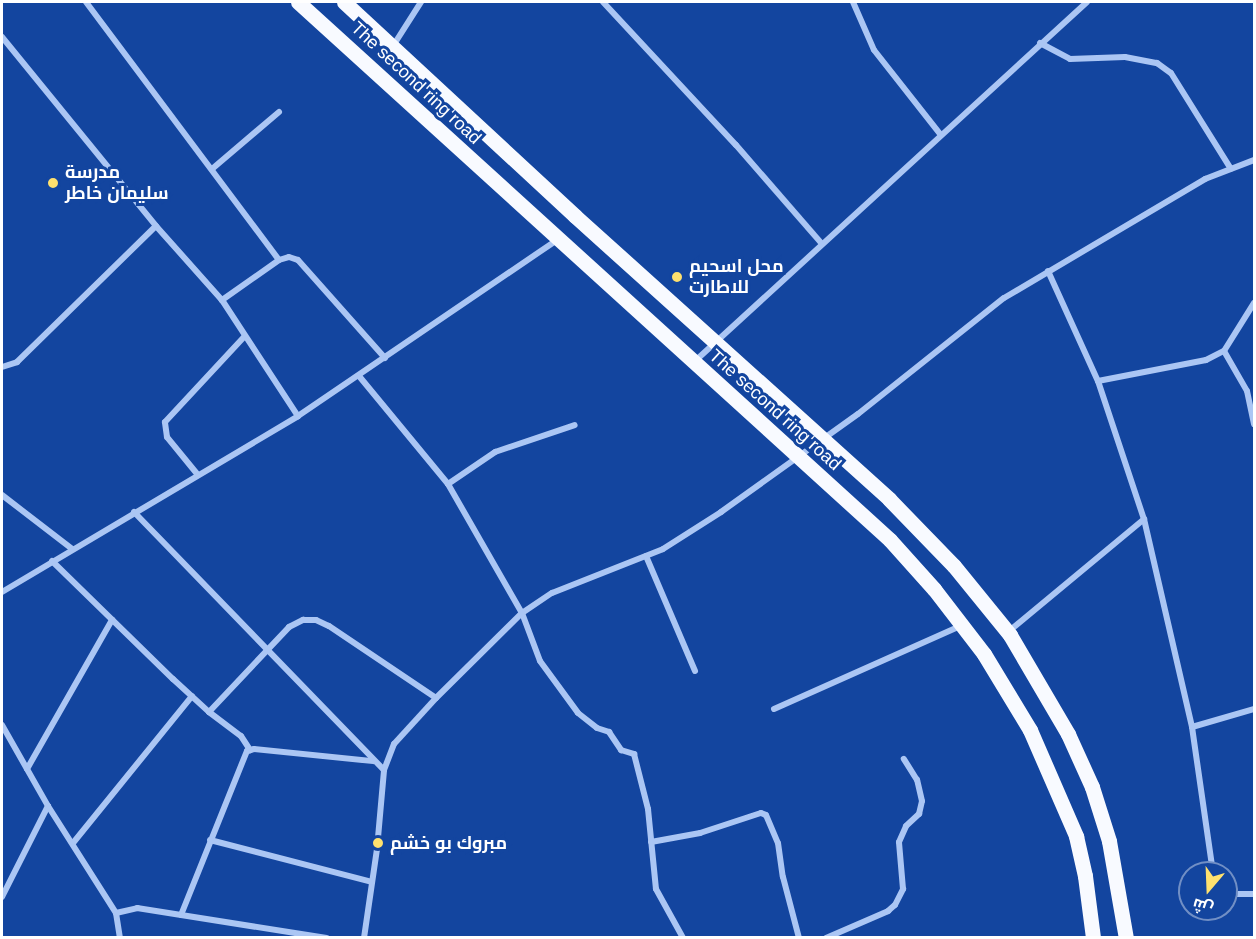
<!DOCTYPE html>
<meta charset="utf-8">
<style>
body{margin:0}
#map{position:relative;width:1256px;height:939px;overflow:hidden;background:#13459f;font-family:Arial,Cairo,sans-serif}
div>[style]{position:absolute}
.street>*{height:6px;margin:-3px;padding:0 3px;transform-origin:3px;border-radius:3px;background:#abc6f4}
.primary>*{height:15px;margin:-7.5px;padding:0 7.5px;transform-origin:7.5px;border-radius:7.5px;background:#f8faff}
.dots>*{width:16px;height:16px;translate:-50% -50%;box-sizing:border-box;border:3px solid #13459f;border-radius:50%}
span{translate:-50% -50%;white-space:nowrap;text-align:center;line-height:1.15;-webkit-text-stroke:6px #13459f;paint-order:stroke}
.street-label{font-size:18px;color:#fff}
.poi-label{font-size:18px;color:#fff;font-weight:700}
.left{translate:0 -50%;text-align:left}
.frame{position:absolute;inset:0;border:3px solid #fff;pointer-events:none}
.north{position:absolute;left:1178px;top:861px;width:60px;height:60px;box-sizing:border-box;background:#13459f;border:2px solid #718fc5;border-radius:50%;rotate:199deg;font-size:16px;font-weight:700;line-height:24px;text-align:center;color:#fff}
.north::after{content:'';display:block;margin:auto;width:21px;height:27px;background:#ffe16e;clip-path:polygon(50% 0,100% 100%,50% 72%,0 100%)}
</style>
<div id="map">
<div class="street">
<div style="left:86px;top:2px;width:322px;rotate:53.2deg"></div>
<div style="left:279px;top:260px;width:70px;rotate:144.9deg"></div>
<div style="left:603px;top:2px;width:195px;rotate:47.1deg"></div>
<div style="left:736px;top:145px;width:131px;rotate:49deg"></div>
<div style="left:853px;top:2px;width:52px;rotate:66.4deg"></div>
<div style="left:874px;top:50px;width:108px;rotate:51.8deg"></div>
<div style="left:2px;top:37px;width:244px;rotate:50.8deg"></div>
<div style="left:156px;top:226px;width:99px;rotate:48.3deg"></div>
<div style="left:222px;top:300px;width:139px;rotate:56.8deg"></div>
<div style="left:1040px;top:43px;width:34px;rotate:28deg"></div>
<div style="left:1070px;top:59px;width:55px;rotate:-2.1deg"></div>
<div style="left:1125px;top:57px;width:33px;rotate:11deg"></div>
<div style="left:1157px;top:63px;width:17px;rotate:36deg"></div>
<div style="left:1171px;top:73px;width:113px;rotate:58deg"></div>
<div style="left:393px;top:46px;width:52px;rotate:-57.5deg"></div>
<div style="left:212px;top:169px;width:88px;rotate:-40.4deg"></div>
<div style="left:279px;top:260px;width:10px;rotate:-17deg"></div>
<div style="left:289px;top:257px;width:9px;rotate:18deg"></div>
<div style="left:298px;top:260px;width:131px;rotate:48.4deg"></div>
<div style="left:1048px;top:271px;width:121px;rotate:65.6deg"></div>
<div style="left:1098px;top:381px;width:145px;rotate:71.6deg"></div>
<div style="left:1144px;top:519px;width:213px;rotate:77deg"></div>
<div style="left:1192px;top:727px;width:148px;rotate:81.8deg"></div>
<div style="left:1224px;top:351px;width:46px;rotate:60.1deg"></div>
<div style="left:1247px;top:391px;width:34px;rotate:78deg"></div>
<div style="left:694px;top:362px;width:533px;rotate:-42.49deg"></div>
<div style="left:2px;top:367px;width:16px;rotate:-18deg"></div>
<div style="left:17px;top:362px;width:194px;rotate:-44.4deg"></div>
<div style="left:359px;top:376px;width:140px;rotate:50.5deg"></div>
<div style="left:448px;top:484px;width:149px;rotate:60.2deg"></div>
<div style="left:522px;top:613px;width:51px;rotate:69.4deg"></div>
<div style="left:540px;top:661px;width:64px;rotate:53.8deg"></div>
<div style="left:578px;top:713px;width:24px;rotate:38deg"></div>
<div style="left:597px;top:728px;width:13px;rotate:18deg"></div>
<div style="left:609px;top:732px;width:22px;rotate:56deg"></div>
<div style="left:621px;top:750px;width:14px;rotate:17deg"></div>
<div style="left:634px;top:754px;width:57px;rotate:75.7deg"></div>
<div style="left:648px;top:809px;width:80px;rotate:84.3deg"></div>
<div style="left:656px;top:889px;width:56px;rotate:61.1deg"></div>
<div style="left:1098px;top:381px;width:110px;rotate:-11deg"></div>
<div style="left:1206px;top:360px;width:20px;rotate:-27deg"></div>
<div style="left:1224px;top:351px;width:57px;rotate:-58deg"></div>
<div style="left:198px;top:475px;width:49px;rotate:-129.2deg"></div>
<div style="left:167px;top:437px;width:15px;rotate:-98deg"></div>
<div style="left:165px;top:422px;width:117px;rotate:-47.1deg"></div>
<div style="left:448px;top:484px;width:57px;rotate:-34.2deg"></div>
<div style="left:495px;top:452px;width:84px;rotate:-18.6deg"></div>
<div style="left:2px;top:495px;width:88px;rotate:37.6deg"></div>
<div style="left:134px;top:512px;width:359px;rotate:45.9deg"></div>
<div style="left:646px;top:556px;width:125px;rotate:66.9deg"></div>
<div style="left:52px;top:561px;width:169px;rotate:44.3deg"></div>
<div style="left:173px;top:679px;width:49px;rotate:42.5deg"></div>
<div style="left:209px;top:712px;width:40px;rotate:37deg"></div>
<div style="left:241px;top:736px;width:17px;rotate:57deg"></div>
<div style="left:2px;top:592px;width:344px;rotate:-30.7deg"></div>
<div style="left:298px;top:416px;width:315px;rotate:-34.2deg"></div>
<div style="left:1008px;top:632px;width:177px;rotate:-39.7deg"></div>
<div style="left:774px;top:709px;width:204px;rotate:-24deg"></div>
<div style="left:209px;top:712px;width:117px;rotate:-46.7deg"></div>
<div style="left:289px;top:627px;width:16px;rotate:-27deg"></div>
<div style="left:303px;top:620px;width:13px"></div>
<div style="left:316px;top:620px;width:14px;rotate:25deg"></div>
<div style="left:329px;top:626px;width:129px;rotate:33.9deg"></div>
<div style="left:2px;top:725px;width:93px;rotate:60.4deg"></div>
<div style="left:48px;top:806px;width:127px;rotate:57.6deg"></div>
<div style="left:116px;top:913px;width:25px;rotate:81deg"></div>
<div style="left:1192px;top:727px;width:65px;rotate:-16.2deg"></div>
<div style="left:27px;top:769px;width:172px;rotate:-60.3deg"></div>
<div style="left:210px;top:840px;width:167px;rotate:14.5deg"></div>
<div style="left:651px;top:842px;width:50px;rotate:-10.4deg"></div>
<div style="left:700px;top:833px;width:64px;rotate:-18.2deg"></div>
<div style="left:761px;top:813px;width:5px;rotate:22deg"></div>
<div style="left:766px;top:815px;width:30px;rotate:67deg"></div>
<div style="left:778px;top:843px;width:34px;rotate:82deg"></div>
<div style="left:783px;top:877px;width:63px;rotate:75.3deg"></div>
<div style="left:73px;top:843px;width:189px;rotate:-51deg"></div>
<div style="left:1226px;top:894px;width:28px"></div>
<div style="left:2px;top:897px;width:102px;rotate:-63.2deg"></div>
<div style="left:116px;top:913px;width:22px;rotate:-13deg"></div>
<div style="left:137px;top:908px;width:192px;rotate:9deg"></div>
<div style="left:181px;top:915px;width:177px;rotate:-68.1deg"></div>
<div style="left:247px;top:751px;width:7px;rotate:-16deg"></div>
<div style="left:254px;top:749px;width:120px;rotate:5.8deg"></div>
<div style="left:364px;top:938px;width:90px;rotate:-81.7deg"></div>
<div style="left:377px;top:849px;width:79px;rotate:-84.9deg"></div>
<div style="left:384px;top:770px;width:28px;rotate:-69deg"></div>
<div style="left:394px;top:744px;width:62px;rotate:-47.6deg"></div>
<div style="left:436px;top:698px;width:121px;rotate:-44.7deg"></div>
<div style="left:522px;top:613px;width:36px;rotate:-34deg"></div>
<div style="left:552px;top:593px;width:119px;rotate:-21.6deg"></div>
<div style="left:663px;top:549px;width:69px;rotate:-32.5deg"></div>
<div style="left:721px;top:512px;width:168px;rotate:-35.6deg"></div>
<div style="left:858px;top:414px;width:186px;rotate:-38.5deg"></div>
<div style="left:1004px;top:298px;width:234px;rotate:-30.6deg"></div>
<div style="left:1205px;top:179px;width:53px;rotate:-21.2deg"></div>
<div style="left:826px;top:938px;width:68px;rotate:-23.5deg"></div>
<div style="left:888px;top:911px;width:9px;rotate:-41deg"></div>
<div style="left:895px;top:905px;width:18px;rotate:-63deg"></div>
<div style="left:903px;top:889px;width:47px;rotate:-94.9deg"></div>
<div style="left:899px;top:842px;width:17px;rotate:-66deg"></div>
<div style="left:906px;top:826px;width:18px;rotate:-43deg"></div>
<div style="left:919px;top:814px;width:13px;rotate:-77deg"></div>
<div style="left:922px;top:801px;width:22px;rotate:-103deg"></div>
<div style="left:917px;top:780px;width:25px;rotate:-122deg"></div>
</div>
<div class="primary">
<div style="left:298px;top:2px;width:800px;rotate:42.26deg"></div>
<div style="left:890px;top:540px;width:66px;rotate:48.1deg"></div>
<div style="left:934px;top:589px;width:82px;rotate:52.4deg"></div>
<div style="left:984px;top:654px;width:89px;rotate:58.8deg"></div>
<div style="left:1030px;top:730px;width:116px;rotate:66.5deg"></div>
<div style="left:1076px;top:836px;width:41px;rotate:77.3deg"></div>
<div style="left:1085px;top:876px;width:63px;rotate:82.6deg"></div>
<div style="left:344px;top:2px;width:315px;rotate:42.8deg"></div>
<div style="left:575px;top:216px;width:423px;rotate:42deg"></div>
<div style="left:889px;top:499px;width:93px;rotate:45.9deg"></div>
<div style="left:954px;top:566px;width:89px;rotate:50.9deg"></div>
<div style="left:1010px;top:635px;width:115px;rotate:59.6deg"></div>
<div style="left:1068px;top:734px;width:58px;rotate:65.6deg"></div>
<div style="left:1092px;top:787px;width:57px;rotate:72.5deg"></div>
<div style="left:1109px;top:841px;width:98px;rotate:80.1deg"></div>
</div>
<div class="dots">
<div style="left:53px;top:183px;background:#ffe16e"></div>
<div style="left:677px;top:277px;background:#ffe16e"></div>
<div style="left:378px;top:843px;background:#ffe16e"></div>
</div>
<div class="street-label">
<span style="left:416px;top:83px;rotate:43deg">The second ring road</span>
<span style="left:775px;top:410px;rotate:42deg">The second ring road</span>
</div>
<div class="poi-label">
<span class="left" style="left:65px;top:183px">مدرسة<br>سليمان خاطر</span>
<span class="left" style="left:689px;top:277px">محل اسحيم<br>للاطارت</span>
<span class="left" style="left:390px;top:843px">مبروك بو خشم</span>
</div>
<div class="frame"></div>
<div class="north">ش</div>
</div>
